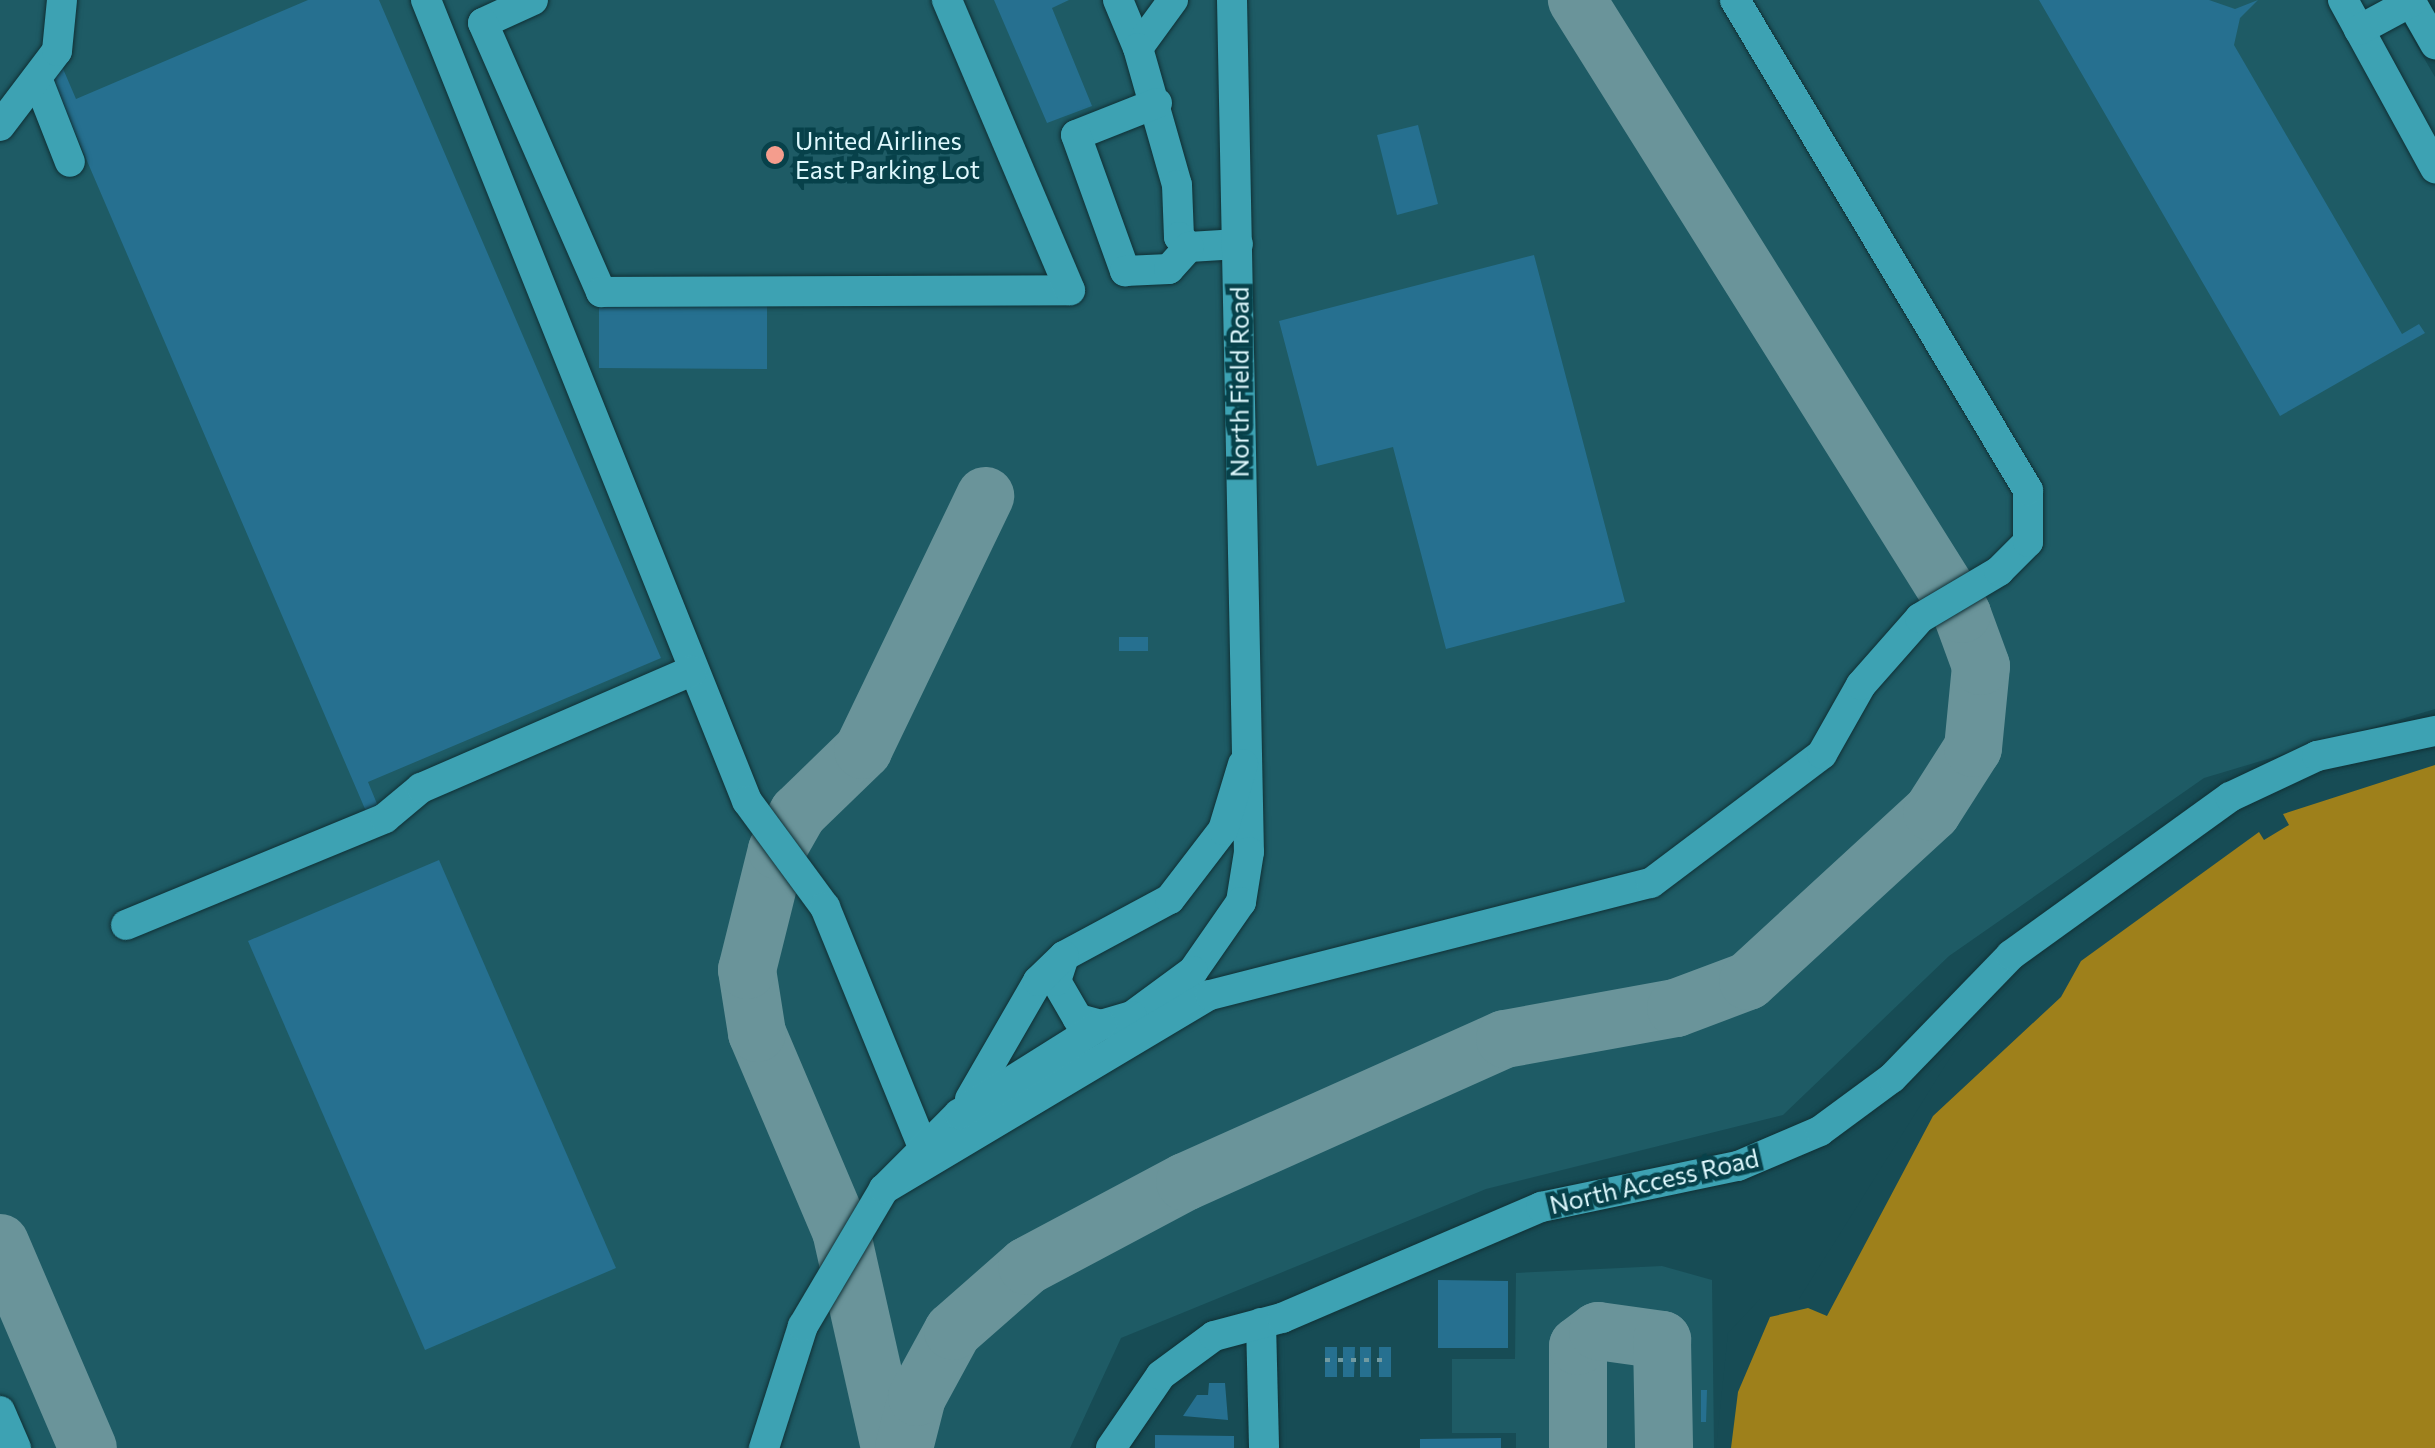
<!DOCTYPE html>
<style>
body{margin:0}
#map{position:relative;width:2435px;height:1448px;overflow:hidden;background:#174c55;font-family:Commissioner,sans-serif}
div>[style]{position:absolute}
.built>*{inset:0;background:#1e5b65}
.water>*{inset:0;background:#9e801b}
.pier>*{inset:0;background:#174c55}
.taxiway>*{height:58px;margin:-29px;padding:0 29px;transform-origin:29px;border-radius:29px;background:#6a949a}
.building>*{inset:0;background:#267090}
.path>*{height:4px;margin-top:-2px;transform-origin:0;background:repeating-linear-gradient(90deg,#719aa1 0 5px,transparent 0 13px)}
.roads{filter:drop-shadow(0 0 2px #103035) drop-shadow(0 0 2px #103035)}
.minor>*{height:30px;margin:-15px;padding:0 15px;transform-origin:15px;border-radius:15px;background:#3da2b3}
.dots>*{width:28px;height:28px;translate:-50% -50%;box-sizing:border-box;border:5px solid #07414a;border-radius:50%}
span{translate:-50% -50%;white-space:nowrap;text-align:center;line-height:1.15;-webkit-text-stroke:9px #07414a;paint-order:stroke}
.poi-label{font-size:25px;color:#def8fd}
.left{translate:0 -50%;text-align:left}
.street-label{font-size:25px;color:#def8fd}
</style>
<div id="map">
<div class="built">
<div style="clip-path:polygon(0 0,2390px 0,2435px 77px,2435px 709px,2204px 778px,1949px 956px,1783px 1115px,1486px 1189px,1121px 1338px,1070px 1448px,0 1448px)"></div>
<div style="clip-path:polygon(1662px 1266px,1712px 1280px,1714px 1448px,1516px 1448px,1516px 1433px,1452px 1433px,1452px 1359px,1515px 1359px,1516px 1273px)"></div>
</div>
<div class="water">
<div style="clip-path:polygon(2435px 754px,2435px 1448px,1721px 1448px,1762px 1303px,1801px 1305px,1978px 1022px,2253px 817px)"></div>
</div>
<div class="pier">
<div style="clip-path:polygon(2435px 749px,2435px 765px,2283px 814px,2289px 825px,2264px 840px,2259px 832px,2081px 961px,2061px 997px,1933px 1116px,1827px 1316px,1808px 1308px,1770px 1317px,1738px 1392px,1731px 1448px,1716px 1448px,1728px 1333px,1760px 1299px,1799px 1299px,1975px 1018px,2026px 970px,2251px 812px,2312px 777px)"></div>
</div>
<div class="taxiway">
<div style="left:0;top:1243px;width:223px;rotate:66.8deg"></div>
<div style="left:890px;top:1448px;width:222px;rotate:-102.7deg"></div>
<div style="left:841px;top:1231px;width:215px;rotate:-113deg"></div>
<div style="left:757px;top:1033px;width:64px;rotate:-99deg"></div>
<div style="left:747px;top:970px;width:124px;rotate:-76deg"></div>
<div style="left:777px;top:850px;width:43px;rotate:-60.4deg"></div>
<div style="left:798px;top:813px;width:91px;rotate:-44.1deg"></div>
<div style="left:863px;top:750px;width:282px;rotate:-64.3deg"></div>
<div style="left:904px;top:1448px;width:53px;rotate:-75.7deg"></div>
<div style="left:917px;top:1397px;width:75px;rotate:-61.4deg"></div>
<div style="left:953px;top:1331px;width:98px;rotate:-41.3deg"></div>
<div style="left:1027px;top:1266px;width:179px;rotate:-28deg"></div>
<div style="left:1185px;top:1182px;width:350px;rotate:-24.1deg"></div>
<div style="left:1505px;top:1039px;width:174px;rotate:-10.3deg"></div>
<div style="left:1676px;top:1008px;width:77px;rotate:-20.6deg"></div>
<div style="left:1748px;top:981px;width:250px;rotate:-42.6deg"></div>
<div style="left:1932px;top:812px;width:76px;rotate:-57.4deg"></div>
<div style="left:1973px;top:748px;width:82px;rotate:-84.4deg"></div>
<div style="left:1981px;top:666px;width:55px;rotate:-110.1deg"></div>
<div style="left:1962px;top:614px;width:725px;rotate:-122.09deg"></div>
<div style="left:1578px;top:1448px;width:102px;rotate:-90deg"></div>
<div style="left:1578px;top:1346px;width:25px;rotate:-37deg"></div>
<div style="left:1598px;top:1331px;width:65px;rotate:8deg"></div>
<div style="left:1662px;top:1340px;width:108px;rotate:88.9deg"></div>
</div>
<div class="building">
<div style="clip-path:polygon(308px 0,379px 0,661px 658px,368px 782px,380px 811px,368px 816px,48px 70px,61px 64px,76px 99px)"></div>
<div style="clip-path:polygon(994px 0,1069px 0,1052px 8px,1092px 106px,1047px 123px)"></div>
<div style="clip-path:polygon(2039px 0,2209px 0,2235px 9px,2258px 0,2240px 18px,2234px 45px,2402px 334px,2419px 324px,2425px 333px,2280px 416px)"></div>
<div style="clip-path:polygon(1418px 125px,1438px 204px,1397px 215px,1377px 135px)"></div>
<div style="clip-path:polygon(1534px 255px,1625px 602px,1446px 649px,1393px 447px,1317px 466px,1279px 321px)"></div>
<div style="clip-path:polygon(599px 306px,767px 306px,767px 369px,599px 368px)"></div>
<div style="clip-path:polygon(1119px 637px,1148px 637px,1148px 651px,1119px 651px)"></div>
<div style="clip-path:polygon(439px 860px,616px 1268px,425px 1350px,248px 941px)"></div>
<div style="clip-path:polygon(1438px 1280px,1508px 1281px,1508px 1348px,1438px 1348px)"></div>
<div style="clip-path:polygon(1325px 1347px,1337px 1347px,1337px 1377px,1325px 1377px)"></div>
<div style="clip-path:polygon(1343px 1347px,1355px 1347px,1354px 1377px,1343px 1377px)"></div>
<div style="clip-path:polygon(1360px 1347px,1371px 1347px,1371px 1377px,1360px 1377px)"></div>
<div style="clip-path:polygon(1379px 1347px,1391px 1347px,1391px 1377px,1379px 1377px)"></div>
<div style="clip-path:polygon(1209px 1383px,1225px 1383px,1228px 1420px,1183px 1416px,1197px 1395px,1208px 1395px)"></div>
<div style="clip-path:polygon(1701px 1390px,1707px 1390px,1706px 1422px,1701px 1422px)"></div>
<div style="clip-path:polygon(1155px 1435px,1234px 1436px,1234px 1448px,1155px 1448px)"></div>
<div style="clip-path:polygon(1501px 1438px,1501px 1448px,1420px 1448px,1420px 1439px)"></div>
</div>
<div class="path">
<div style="left:1325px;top:1360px;width:61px"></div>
</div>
<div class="roads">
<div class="minor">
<div style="left:426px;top:0;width:863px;rotate:68.16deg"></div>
<div style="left:747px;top:801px;width:132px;rotate:53.7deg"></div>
<div style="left:825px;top:907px;width:259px;rotate:67.8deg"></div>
<div style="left:533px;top:0;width:55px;rotate:155.3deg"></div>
<div style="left:483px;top:23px;width:294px;rotate:66.3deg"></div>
<div style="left:601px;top:292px;width:469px;rotate:-0.2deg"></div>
<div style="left:1070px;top:290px;width:315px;rotate:-113deg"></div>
<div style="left:1118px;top:0;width:52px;rotate:67.4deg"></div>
<div style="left:1173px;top:0;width:59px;rotate:126.1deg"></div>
<div style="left:1138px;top:48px;width:142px;rotate:74.1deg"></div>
<div style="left:1177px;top:185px;width:52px;rotate:87.8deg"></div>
<div style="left:1179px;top:237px;width:14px;rotate:45deg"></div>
<div style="left:1189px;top:247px;width:49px;rotate:-3.5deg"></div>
<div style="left:1232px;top:0;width:852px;rotate:88.86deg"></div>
<div style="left:1249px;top:852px;width:51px;rotate:99.1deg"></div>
<div style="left:1241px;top:902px;width:84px;rotate:124.8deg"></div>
<div style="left:1193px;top:971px;width:76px;rotate:143.6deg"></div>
<div style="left:1132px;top:1016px;width:32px;rotate:164deg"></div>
<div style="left:1101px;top:1025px;width:24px;rotate:-165deg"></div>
<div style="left:1078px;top:1019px;width:44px;rotate:-120.1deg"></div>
<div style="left:1056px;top:981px;width:26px;rotate:-72deg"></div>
<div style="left:1064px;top:956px;width:120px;rotate:-28.3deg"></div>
<div style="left:1170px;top:899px;width:87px;rotate:-52.5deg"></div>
<div style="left:1223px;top:830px;width:69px;rotate:-73.1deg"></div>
<div style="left:2343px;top:0;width:192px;rotate:61.3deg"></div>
<div style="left:2410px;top:0;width:51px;rotate:60.4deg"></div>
<div style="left:2359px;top:30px;width:59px;rotate:-28.3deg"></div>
<div style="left:37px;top:78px;width:90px;rotate:68.6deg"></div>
<div style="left:1157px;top:103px;width:87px;rotate:158.4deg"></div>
<div style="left:1076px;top:135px;width:145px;rotate:70.2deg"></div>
<div style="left:1125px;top:271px;width:44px;rotate:-2.6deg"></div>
<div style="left:1169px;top:269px;width:30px;rotate:-48deg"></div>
<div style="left:0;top:126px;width:94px;rotate:-52.8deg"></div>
<div style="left:57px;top:51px;width:51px;rotate:-84.4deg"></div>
<div style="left:126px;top:925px;width:280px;rotate:-22.4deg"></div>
<div style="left:385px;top:818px;width:47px;rotate:-39.8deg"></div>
<div style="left:421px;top:788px;width:295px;rotate:-23.4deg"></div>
<div style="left:970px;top:1099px;width:136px;rotate:-60deg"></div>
<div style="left:1038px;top:981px;width:36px;rotate:-44deg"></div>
<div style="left:884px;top:1189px;width:379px;rotate:-30.8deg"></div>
<div style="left:1210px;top:995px;width:455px;rotate:-14.3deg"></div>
<div style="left:1651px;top:883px;width:214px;rotate:-37deg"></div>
<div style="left:1822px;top:754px;width:79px;rotate:-60.5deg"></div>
<div style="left:1861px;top:685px;width:89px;rotate:-48.6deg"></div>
<div style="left:1920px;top:618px;width:92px;rotate:-30.7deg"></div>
<div style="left:1999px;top:571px;width:41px;rotate:-45deg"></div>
<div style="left:2028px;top:542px;width:52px;rotate:-90deg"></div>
<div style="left:2028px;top:490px;width:571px;rotate:-120.88deg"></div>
<div style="left:1261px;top:1323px;width:125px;rotate:88.6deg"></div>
<div style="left:0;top:1411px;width:40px;rotate:66.6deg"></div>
<div style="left:764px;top:1448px;width:128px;rotate:-72.3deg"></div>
<div style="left:803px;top:1326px;width:159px;rotate:-59.4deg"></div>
<div style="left:884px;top:1189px;width:106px;rotate:-45deg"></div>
<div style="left:959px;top:1114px;width:168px;rotate:-32.1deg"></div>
<div style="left:1111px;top:1448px;width:88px;rotate:-55.6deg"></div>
<div style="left:1161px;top:1375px;width:66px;rotate:-36.3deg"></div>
<div style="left:1214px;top:1336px;width:70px;rotate:-14.8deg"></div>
<div style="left:1282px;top:1318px;width:282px;rotate:-23.2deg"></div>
<div style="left:1541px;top:1207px;width:201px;rotate:-11.8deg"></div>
<div style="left:1738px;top:1166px;width:89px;rotate:-23.1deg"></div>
<div style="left:1820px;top:1131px;width:89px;rotate:-36.4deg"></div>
<div style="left:1892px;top:1078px;width:171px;rotate:-45.9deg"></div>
<div style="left:2011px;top:955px;width:270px;rotate:-35.8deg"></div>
<div style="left:2230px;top:797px;width:96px;rotate:-25.2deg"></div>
<div style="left:2317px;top:756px;width:121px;rotate:-12deg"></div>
</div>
</div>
<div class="dots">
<div style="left:775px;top:155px;background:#f49d8d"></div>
</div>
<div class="poi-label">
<span class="left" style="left:795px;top:155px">United Airlines<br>East Parking Lot</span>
</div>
<div class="street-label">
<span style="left:1239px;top:382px;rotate:-90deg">North Field Road</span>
<span style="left:1654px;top:1181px;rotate:-13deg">North Access Road</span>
</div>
</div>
